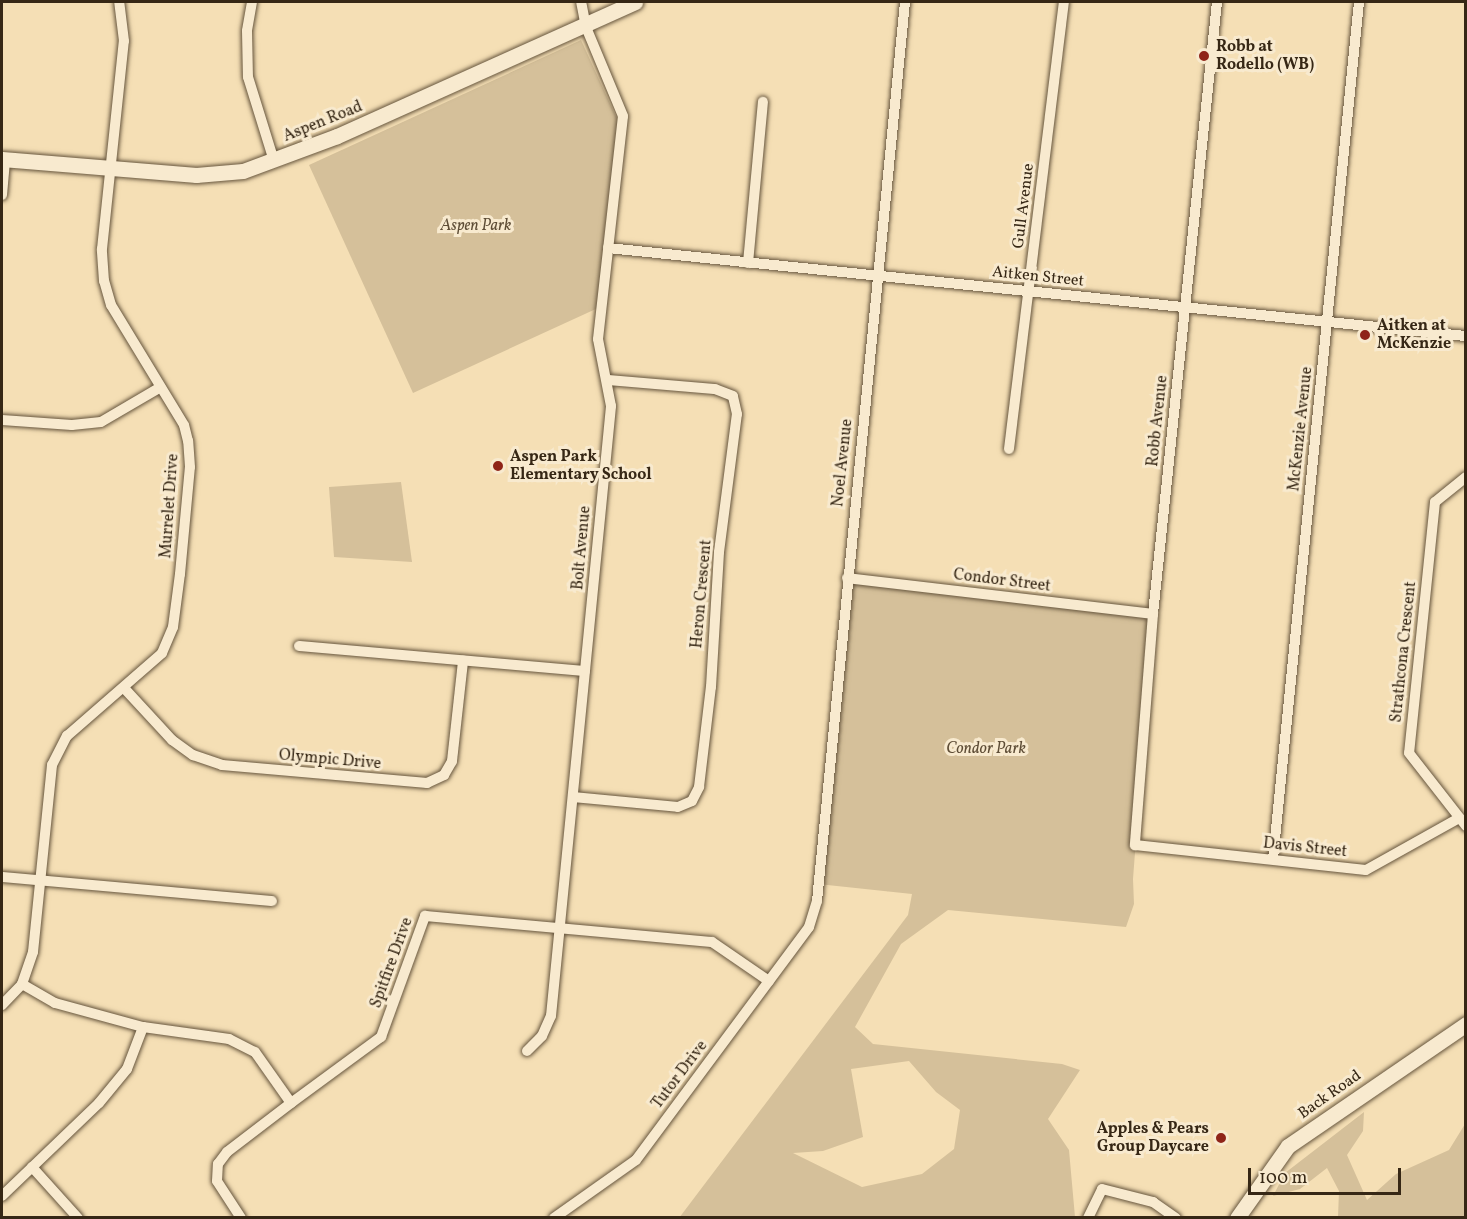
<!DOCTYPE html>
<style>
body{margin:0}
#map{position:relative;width:1467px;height:1219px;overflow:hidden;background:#f5dfb5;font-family:Vollkorn,serif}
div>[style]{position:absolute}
.green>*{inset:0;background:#d5c09a}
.roads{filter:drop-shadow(0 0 2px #66553d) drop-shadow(0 0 2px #66553d)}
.street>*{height:10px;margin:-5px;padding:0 5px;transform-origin:5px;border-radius:5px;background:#f8eacf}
.secondary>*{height:15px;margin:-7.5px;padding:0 7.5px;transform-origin:7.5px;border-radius:7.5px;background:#f8eacf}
.dots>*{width:16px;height:16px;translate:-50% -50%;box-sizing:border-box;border:3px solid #f8eacf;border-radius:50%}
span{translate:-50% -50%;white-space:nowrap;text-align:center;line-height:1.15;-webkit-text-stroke:6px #f8eacf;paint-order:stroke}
.poi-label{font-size:16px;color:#362715;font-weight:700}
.left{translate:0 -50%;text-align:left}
.right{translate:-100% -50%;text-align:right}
.street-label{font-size:16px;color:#362715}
.park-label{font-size:16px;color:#5e4d36;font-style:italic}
.frame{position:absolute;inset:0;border:3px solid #362715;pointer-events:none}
.scale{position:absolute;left:1248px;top:1168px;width:153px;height:27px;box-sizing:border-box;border:3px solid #362715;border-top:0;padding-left:8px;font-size:18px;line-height:21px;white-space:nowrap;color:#362715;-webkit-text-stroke:4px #f8eacf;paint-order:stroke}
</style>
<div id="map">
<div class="green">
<div style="clip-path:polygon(581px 40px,618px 121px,598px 308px,413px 393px,309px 165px)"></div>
<div style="clip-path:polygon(401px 482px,412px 562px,334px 557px,329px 487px)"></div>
<div style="clip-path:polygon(evenodd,847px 578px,1153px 614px,1133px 879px,1134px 904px,1126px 927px,948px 910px,901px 944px,855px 1027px,873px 1044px,1062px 1064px,1080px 1070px,1048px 1119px,1069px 1150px,1075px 1217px,679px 1218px,908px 915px,912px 894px,818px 884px,847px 578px,909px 1061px,936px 1092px,960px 1110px,954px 1149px,922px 1174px,862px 1187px,793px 1153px,823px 1151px,863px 1137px,851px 1069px,909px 1061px)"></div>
<div style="clip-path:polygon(1364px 1112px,1363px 1131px,1347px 1155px,1367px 1200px,1396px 1174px,1449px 1150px,1465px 1124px,1465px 1217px,1338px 1217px,1339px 1191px,1327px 1168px,1300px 1189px,1273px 1196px,1285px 1173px)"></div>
</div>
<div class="roads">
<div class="street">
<div style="left:252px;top:2px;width:29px;rotate:100deg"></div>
<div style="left:247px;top:31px;width:46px;rotate:88.8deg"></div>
<div style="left:248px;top:77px;width:88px;rotate:72.8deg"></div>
<div style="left:1217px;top:2px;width:615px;rotate:95.97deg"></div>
<div style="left:1153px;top:614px;width:232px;rotate:94.5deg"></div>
<div style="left:1135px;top:845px;width:232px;rotate:6.2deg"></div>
<div style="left:1366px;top:870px;width:107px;rotate:-29.2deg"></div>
<div style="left:2px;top:195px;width:35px;rotate:-85deg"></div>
<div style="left:608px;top:248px;width:863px;rotate:5.86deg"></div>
<div style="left:748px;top:263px;width:162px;rotate:-84.7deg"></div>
<div style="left:2px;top:420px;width:70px;rotate:4.1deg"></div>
<div style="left:72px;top:425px;width:29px;rotate:-6deg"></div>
<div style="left:101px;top:422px;width:69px;rotate:-30.3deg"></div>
<div style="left:1009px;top:449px;width:450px;rotate:-83deg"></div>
<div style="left:1466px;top:477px;width:40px;rotate:141deg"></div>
<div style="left:1435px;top:502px;width:252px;rotate:95.9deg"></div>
<div style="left:1409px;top:753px;width:93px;rotate:52deg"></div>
<div style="left:847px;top:578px;width:308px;rotate:6.7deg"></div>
<div style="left:299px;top:646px;width:287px;rotate:5deg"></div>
<div style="left:124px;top:688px;width:71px;rotate:47.3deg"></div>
<div style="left:172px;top:740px;width:26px;rotate:36deg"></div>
<div style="left:193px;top:755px;width:31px;rotate:19deg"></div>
<div style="left:222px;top:765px;width:206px;rotate:5deg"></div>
<div style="left:427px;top:783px;width:19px;rotate:-25deg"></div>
<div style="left:444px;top:775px;width:16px;rotate:-60deg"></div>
<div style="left:452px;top:761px;width:101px;rotate:-83.7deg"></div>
<div style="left:573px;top:797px;width:105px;rotate:5.4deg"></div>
<div style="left:678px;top:807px;width:15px;rotate:-23deg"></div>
<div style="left:692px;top:801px;width:16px;rotate:-63deg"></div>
<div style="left:699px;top:787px;width:101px;rotate:-83.2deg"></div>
<div style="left:711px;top:687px;width:135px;rotate:-86.6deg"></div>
<div style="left:719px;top:552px;width:139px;rotate:-82.6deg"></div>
<div style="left:737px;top:414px;width:18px;rotate:-103deg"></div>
<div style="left:733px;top:396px;width:19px;rotate:-159deg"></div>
<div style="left:715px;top:389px;width:108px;rotate:-175.2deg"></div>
<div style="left:1273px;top:859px;width:861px;rotate:-84.27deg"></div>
<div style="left:2px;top:877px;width:271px;rotate:5.1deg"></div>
<div style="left:22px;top:984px;width:38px;rotate:30deg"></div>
<div style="left:55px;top:1003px;width:91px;rotate:15.3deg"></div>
<div style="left:143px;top:1027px;width:87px;rotate:7.9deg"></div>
<div style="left:229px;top:1039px;width:29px;rotate:27deg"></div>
<div style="left:255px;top:1052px;width:62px;rotate:54.8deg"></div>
<div style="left:2px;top:1005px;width:29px;rotate:-46deg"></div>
<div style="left:22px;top:984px;width:34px;rotate:-71deg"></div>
<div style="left:33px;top:952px;width:188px;rotate:-84.2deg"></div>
<div style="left:52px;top:765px;width:33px;rotate:-63deg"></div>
<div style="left:67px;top:736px;width:126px;rotate:-41.1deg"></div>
<div style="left:162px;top:653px;width:28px;rotate:-67deg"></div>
<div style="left:173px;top:627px;width:53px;rotate:-82.5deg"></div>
<div style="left:180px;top:574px;width:107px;rotate:-84.7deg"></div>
<div style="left:190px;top:467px;width:26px;rotate:-94deg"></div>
<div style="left:188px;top:441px;width:16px;rotate:-104deg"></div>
<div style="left:184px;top:425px;width:140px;rotate:-121.3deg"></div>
<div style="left:111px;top:305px;width:25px;rotate:-106deg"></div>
<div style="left:104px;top:281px;width:32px;rotate:-94deg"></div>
<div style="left:102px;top:249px;width:209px;rotate:-84deg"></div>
<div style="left:124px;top:41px;width:39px;rotate:-97deg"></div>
<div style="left:527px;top:1051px;width:21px;rotate:-45deg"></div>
<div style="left:542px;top:1036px;width:22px;rotate:-66deg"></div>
<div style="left:551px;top:1016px;width:613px;rotate:-84.38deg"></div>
<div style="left:611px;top:406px;width:68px;rotate:-101deg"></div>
<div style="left:598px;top:339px;width:224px;rotate:-83.6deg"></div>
<div style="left:623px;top:116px;width:96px;rotate:-112.6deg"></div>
<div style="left:586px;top:27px;width:25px;rotate:-101deg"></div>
<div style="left:32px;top:1167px;width:69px;rotate:48deg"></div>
<div style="left:2px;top:1196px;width:134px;rotate:-43.8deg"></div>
<div style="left:99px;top:1103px;width:44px;rotate:-50.5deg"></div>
<div style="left:127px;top:1069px;width:45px;rotate:-69.1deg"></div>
<div style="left:241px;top:1218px;width:44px;rotate:-123deg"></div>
<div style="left:217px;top:1181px;width:17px;rotate:-87deg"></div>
<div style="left:218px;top:1164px;width:15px;rotate:-53deg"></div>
<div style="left:227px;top:1152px;width:81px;rotate:-37.4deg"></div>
<div style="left:291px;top:1103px;width:112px;rotate:-36.3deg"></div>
<div style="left:381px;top:1037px;width:129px;rotate:-70deg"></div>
<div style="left:425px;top:916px;width:288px;rotate:5.2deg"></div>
<div style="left:712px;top:942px;width:69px;rotate:34.4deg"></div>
<div style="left:554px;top:1218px;width:100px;rotate:-35.3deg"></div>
<div style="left:636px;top:1160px;width:290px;rotate:-53.4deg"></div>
<div style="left:809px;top:927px;width:27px;rotate:-73deg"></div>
<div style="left:817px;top:901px;width:903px;rotate:-84.41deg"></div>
<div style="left:1088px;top:1218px;width:32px;rotate:-64deg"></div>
<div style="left:1102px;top:1189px;width:53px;rotate:14.3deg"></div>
<div style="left:1153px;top:1202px;width:28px;rotate:35deg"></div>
</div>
<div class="secondary">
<div style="left:2px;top:159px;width:195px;rotate:4.7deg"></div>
<div style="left:196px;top:175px;width:47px;rotate:-4.9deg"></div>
<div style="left:243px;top:171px;width:100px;rotate:-20.4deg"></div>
<div style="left:337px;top:136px;width:327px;rotate:-24.2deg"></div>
<div style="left:1237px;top:1218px;width:88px;rotate:-54.7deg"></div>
<div style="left:1288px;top:1146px;width:216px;rotate:-34.4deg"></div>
</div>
</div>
<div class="dots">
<div style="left:1204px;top:56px;background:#8f2418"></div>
<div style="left:1365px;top:335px;background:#8f2418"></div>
<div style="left:498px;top:466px;background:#8f2418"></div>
<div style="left:1221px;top:1138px;background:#8f2418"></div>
</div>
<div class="poi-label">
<span class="left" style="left:1216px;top:56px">Robb at<br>Rodello (WB)</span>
<span class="left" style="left:1377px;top:335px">Aitken at<br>McKenzie</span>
<span class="left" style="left:510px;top:466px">Aspen Park<br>Elementary School</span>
<span class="right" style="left:1209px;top:1138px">Apples &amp; Pears<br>Group Daycare</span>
</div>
<div class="street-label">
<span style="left:323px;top:122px;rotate:-22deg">Aspen Road</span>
<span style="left:1024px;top:206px;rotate:-83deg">Gull Avenue</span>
<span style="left:1038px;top:277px;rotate:6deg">Aitken Street</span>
<span style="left:1158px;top:421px;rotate:-84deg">Robb Avenue</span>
<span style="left:1301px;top:429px;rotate:-84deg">McKenzie Avenue</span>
<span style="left:843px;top:463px;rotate:-84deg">Noel Avenue</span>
<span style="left:170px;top:506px;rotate:-86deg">Murrelet Drive</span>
<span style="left:582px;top:548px;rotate:-85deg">Bolt Avenue</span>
<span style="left:1002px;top:581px;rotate:7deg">Condor Street</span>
<span style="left:702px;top:594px;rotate:-85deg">Heron Crescent</span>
<span style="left:1404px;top:652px;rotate:-84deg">Strathcona Crescent</span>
<span style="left:330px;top:760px;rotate:5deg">Olympic Drive</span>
<span style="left:1305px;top:848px;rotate:6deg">Davis Street</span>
<span style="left:392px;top:963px;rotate:-70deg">Spitfire Drive</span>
<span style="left:680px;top:1075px;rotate:-53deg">Tutor Drive</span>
<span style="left:1330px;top:1095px;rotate:-35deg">Back Road</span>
</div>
<div class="park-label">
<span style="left:476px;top:226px">Aspen Park</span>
<span style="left:986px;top:749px">Condor Park</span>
</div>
<div class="frame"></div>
<div class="scale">100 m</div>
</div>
